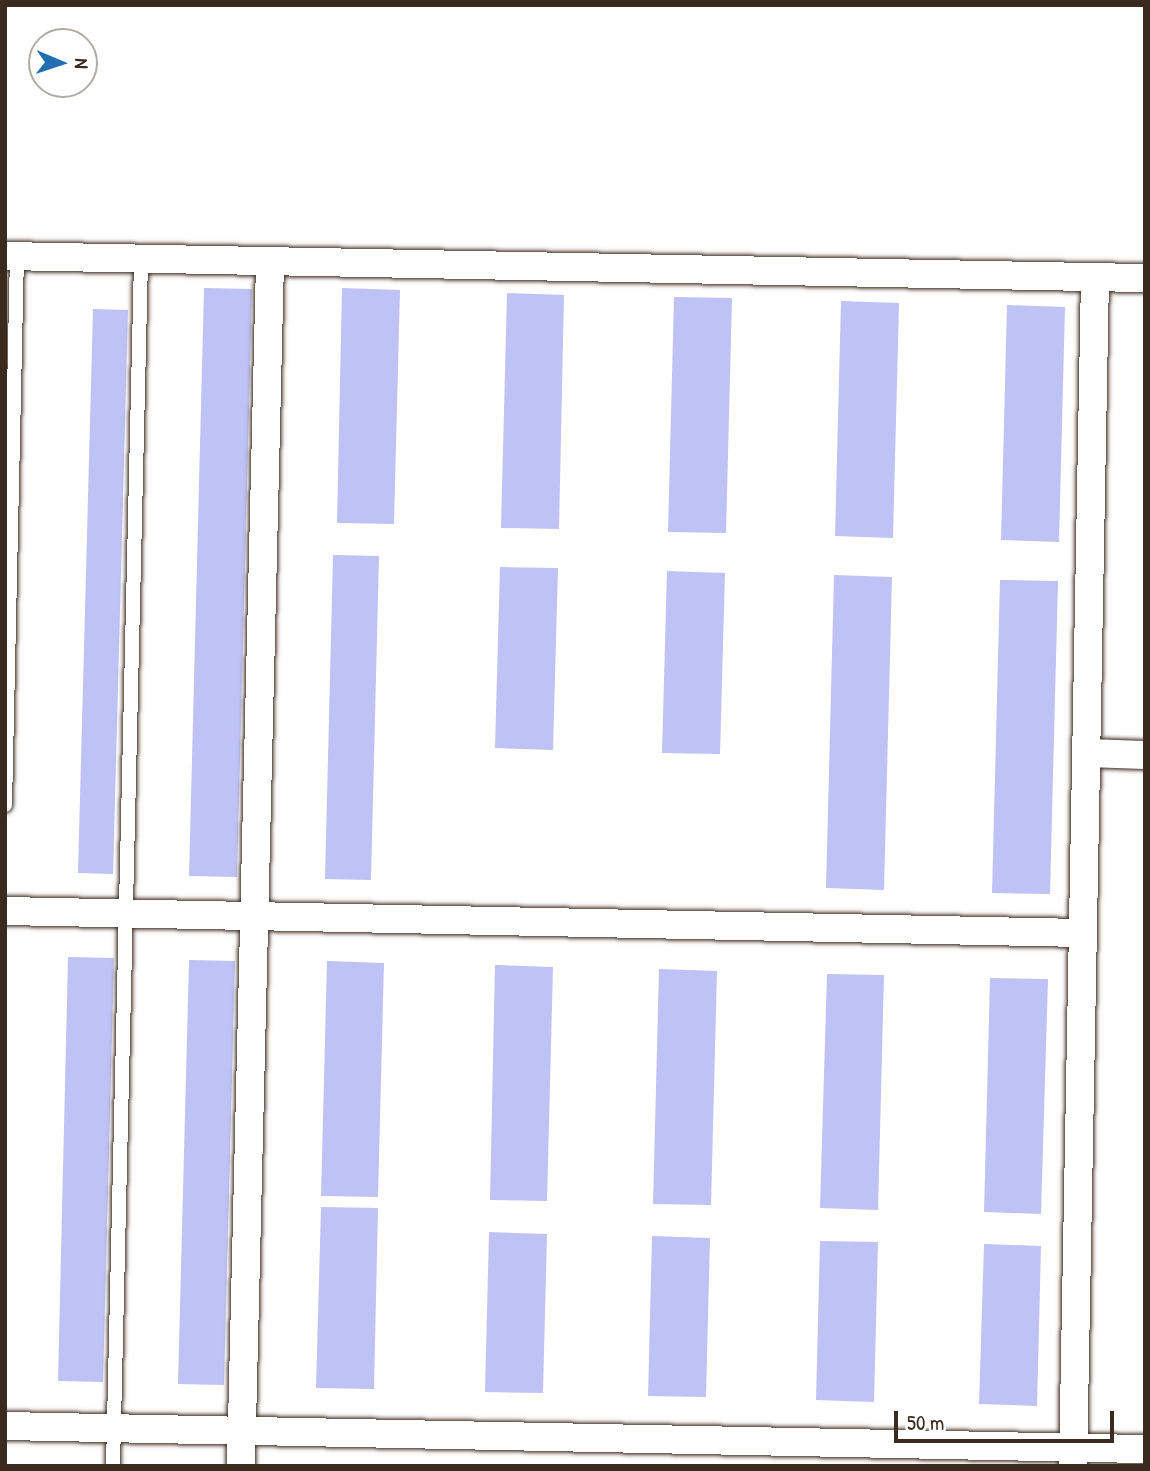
<!DOCTYPE html>
<style>
body{margin:0}
#map{position:relative;width:1150px;height:1471px;overflow:hidden;background:#fff;font-family:"Patrick Hand",sans-serif}
div>[style]{position:absolute}
.building>*{inset:0;background:#bfc2f4}
.roads{filter:drop-shadow(0 0 2px #3b2a1e) drop-shadow(0 0 2px #3b2a1e)}
.service>*{height:14px;margin:-7px;padding:0 7px;transform-origin:7px;border-radius:7px;background:#fff}
.minor>*{height:28px;margin:-14px;padding:0 14px;transform-origin:14px;border-radius:14px;background:#fff}
span{translate:-50% -50%;white-space:nowrap;text-align:center;line-height:1.15;-webkit-text-stroke:5px #fff;paint-order:stroke}
.frame{position:absolute;inset:0;border:7px solid #3b2a1e;pointer-events:none}
.north{position:absolute;left:28px;top:28px;width:70px;height:70px;box-sizing:border-box;background:#fff;border:2px solid #b1aaa5;border-radius:50%;rotate:92deg;font-size:19px;font-weight:700;line-height:28px;text-align:center;color:#3b2a1e}
.north::after{content:'';display:block;margin:auto;width:24px;height:32px;background:#1f6fb2;clip-path:polygon(50% 0,100% 100%,50% 72%,0 100%)}
.scale{position:absolute;left:894px;top:1411px;width:220px;height:32px;box-sizing:border-box;border:4px solid #3b2a1e;border-top:0;padding-left:9px;font-size:21px;line-height:24px;white-space:nowrap;color:#3b2a1e;-webkit-text-stroke:5px #fff;paint-order:stroke}
</style>
<div id="map">
<div class="building">
<div style="clip-path:polygon(204px 288px,252px 289px,237px 877px,189px 876px)"></div>
<div style="clip-path:polygon(342px 288px,400px 290px,394px 524px,337px 523px)"></div>
<div style="clip-path:polygon(507px 293px,564px 295px,559px 529px,501px 528px)"></div>
<div style="clip-path:polygon(674px 297px,732px 298px,726px 533px,668px 532px)"></div>
<div style="clip-path:polygon(841px 301px,899px 303px,893px 538px,835px 536px)"></div>
<div style="clip-path:polygon(1007px 305px,1065px 307px,1059px 542px,1001px 540px)"></div>
<div style="clip-path:polygon(93px 309px,128px 310px,113px 874px,78px 873px)"></div>
<div style="clip-path:polygon(333px 555px,379px 556px,371px 880px,325px 879px)"></div>
<div style="clip-path:polygon(500px 567px,558px 568px,553px 750px,495px 748px)"></div>
<div style="clip-path:polygon(667px 571px,725px 573px,720px 754px,662px 753px)"></div>
<div style="clip-path:polygon(834px 575px,892px 577px,884px 890px,826px 888px)"></div>
<div style="clip-path:polygon(1000px 580px,1058px 581px,1050px 894px,992px 893px)"></div>
<div style="clip-path:polygon(68px 957px,114px 958px,103px 1382px,58px 1381px)"></div>
<div style="clip-path:polygon(189px 960px,235px 961px,224px 1385px,178px 1384px)"></div>
<div style="clip-path:polygon(327px 961px,384px 963px,378px 1197px,321px 1196px)"></div>
<div style="clip-path:polygon(495px 965px,553px 967px,547px 1201px,490px 1200px)"></div>
<div style="clip-path:polygon(659px 969px,717px 971px,711px 1205px,653px 1204px)"></div>
<div style="clip-path:polygon(827px 974px,884px 975px,878px 1210px,820px 1208px)"></div>
<div style="clip-path:polygon(990px 978px,1048px 979px,1041px 1214px,984px 1212px)"></div>
<div style="clip-path:polygon(321px 1207px,378px 1208px,374px 1389px,316px 1388px)"></div>
<div style="clip-path:polygon(489px 1232px,547px 1234px,543px 1393px,485px 1392px)"></div>
<div style="clip-path:polygon(652px 1236px,710px 1238px,706px 1397px,648px 1396px)"></div>
<div style="clip-path:polygon(820px 1241px,878px 1242px,874px 1402px,816px 1400px)"></div>
<div style="clip-path:polygon(984px 1244px,1041px 1246px,1037px 1406px,979px 1404px)"></div>
</div>
<div class="roads">
<div class="service">
<div style="left:5px;top:805px;width:549px;rotate:-88.75deg"></div>
<div style="left:113px;top:1466px;width:1208px;rotate:-88.67deg"></div>
</div>
<div class="minor">
<div style="left:5px;top:256px;width:1140px;rotate:1.11deg"></div>
<div style="left:1087px;top:753px;width:58px;rotate:2deg"></div>
<div style="left:5px;top:911px;width:1078px;rotate:1.17deg"></div>
<div style="left:5px;top:1426px;width:1140px;rotate:1.16deg"></div>
<div style="left:241px;top:1466px;width:1205px;rotate:-88.62deg"></div>
<div style="left:1073px;top:1466px;width:1189px;rotate:-88.94deg"></div>
</div>
</div>
<div class="frame"></div>
<div class="north">N</div>
<div class="scale">50 m</div>
</div>
